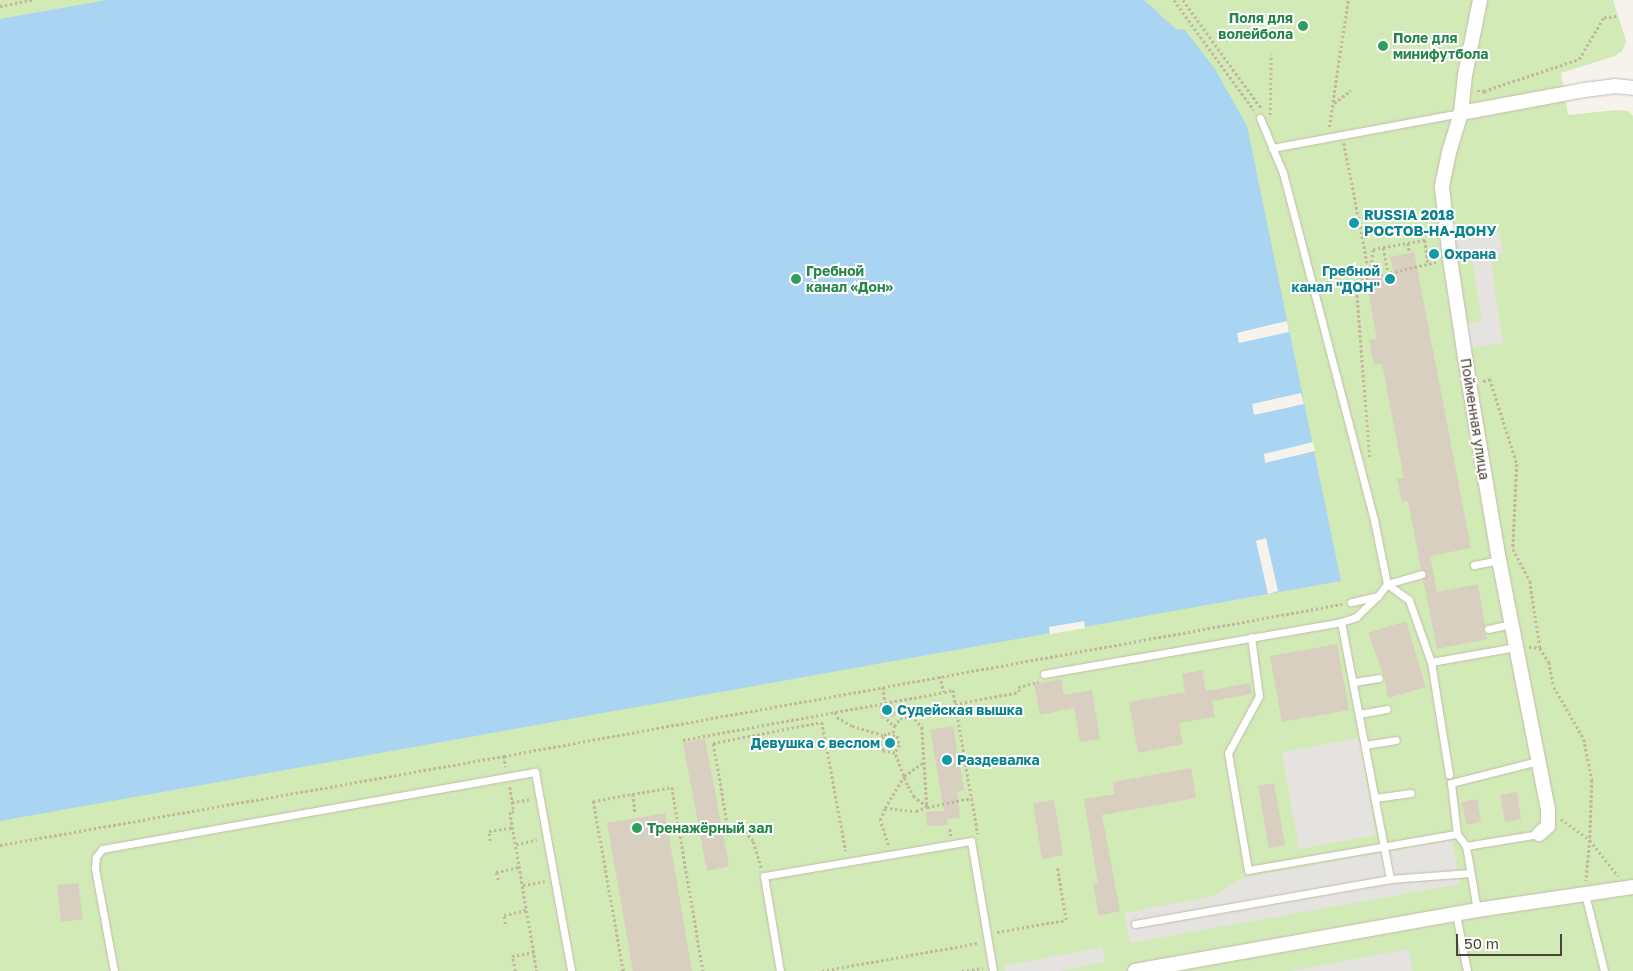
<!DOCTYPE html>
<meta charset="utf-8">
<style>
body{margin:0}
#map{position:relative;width:1633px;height:971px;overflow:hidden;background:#f6f3ec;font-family:"Golos Text",sans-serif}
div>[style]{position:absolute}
.green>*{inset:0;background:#d2eab5}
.parking>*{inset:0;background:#e5e3e0}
.water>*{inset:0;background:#a9d4f2}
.pier>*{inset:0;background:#f6f3ec}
.building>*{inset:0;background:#d8cfc1}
.path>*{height:2.5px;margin-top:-1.25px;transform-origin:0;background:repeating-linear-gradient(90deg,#c4b79f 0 2.5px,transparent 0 5px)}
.roads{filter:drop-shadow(0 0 1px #c2bbae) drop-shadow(0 0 1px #c2bbae)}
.lane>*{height:7px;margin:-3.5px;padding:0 3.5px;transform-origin:3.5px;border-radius:3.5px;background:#fff}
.street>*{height:14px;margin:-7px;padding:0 7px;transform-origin:7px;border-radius:7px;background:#fff}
.dots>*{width:14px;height:14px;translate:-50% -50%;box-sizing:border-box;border:2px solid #fff;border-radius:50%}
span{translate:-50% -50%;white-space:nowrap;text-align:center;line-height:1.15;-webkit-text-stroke:4px #fff;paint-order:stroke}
.leisure-label{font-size:14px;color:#27864d;font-weight:700}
.right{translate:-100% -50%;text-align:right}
.left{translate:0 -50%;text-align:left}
.culture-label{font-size:14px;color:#0d838f;font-weight:700}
.street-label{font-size:14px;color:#4b4439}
.scale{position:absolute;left:1456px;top:934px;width:106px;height:22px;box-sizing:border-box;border:2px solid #4b4439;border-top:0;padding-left:6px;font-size:15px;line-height:18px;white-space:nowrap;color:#4b4439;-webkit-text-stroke:4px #fff;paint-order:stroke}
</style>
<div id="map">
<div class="green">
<div style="clip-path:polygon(0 0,1613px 0,1624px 34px,1626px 42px,1622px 51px,1615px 56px,1561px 73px,1568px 115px,1617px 110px,1628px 111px,1633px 116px,1633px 971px,0 971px)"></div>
</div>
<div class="parking">
<div style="clip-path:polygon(1499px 232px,1503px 251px,1491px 264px,1503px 343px,1470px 348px,1467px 324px,1482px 321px,1472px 259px,1457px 262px,1454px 240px)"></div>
<div style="clip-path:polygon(1359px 738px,1376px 835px,1299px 849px,1282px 752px)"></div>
<div style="clip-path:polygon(1452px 840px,1460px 884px,1130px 943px,1124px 913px,1213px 896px,1242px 878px)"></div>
<div style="clip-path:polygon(1102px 947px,1105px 962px,1061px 971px,1005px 971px,1004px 966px)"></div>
<div style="clip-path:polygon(1409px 949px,1412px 971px,1290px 971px)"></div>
</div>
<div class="water">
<div style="clip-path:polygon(107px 0,1144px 0,1176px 29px,1185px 30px,1215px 69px,1247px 126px,1341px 581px,0 821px,0 19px)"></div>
</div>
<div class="pier">
<div style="clip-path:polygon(1287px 321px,1289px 332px,1239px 343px,1237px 333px)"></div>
<div style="clip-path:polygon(1301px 393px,1304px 404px,1254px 415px,1252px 404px)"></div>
<div style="clip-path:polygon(1313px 442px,1315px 451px,1265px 463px,1264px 454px)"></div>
<div style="clip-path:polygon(1266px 538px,1278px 591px,1268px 594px,1256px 541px)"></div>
<div style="clip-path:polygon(1084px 621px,1085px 628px,1050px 634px,1049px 627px)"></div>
</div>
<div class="building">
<div style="clip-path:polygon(1414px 252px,1471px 548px,1430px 556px,1433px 572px,1437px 592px,1478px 584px,1485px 625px,1483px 630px,1488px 639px,1437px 649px,1423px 579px,1427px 573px,1421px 569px,1408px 501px,1402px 502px,1397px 479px,1404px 478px,1382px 364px,1374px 365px,1369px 340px,1377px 339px,1366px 280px,1394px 274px,1390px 257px)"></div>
<div style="clip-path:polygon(1406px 621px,1426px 687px,1388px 698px,1384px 677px,1368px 633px)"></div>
<div style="clip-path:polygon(1337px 644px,1349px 710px,1282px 722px,1270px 656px)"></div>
<div style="clip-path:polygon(1202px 670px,1206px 691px,1250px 683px,1252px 694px,1212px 701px,1215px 717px,1179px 723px,1183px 744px,1138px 753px,1129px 702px,1185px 692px,1182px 674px)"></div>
<div style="clip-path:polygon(1061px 679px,1064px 695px,1092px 690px,1100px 739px,1080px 742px,1074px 708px,1040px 715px,1034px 684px)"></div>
<div style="clip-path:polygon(893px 702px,896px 716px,881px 719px,879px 705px)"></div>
<div style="clip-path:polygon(953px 726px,964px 790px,957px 792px,960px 818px,947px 819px,948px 825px,927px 826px,926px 812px,944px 811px,930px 730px)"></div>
<div style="clip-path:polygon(705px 739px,729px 866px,707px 871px,683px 743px)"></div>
<div style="clip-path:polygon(1191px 768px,1196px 798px,1102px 815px,1120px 911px,1099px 916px,1093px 884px,1098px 883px,1084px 799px,1115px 794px,1113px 782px)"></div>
<div style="clip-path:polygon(1274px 783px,1285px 845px,1269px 848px,1258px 786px)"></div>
<div style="clip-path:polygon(1517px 792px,1521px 819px,1505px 822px,1500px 795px)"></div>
<div style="clip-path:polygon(1477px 799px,1481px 822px,1466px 825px,1462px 802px)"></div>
<div style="clip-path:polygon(1054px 800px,1063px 855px,1042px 859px,1033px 803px)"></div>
<div style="clip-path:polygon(665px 813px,692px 971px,633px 971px,607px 823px)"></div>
<div style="clip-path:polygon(78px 883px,83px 919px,61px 922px,57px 885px)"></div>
</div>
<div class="path">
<div style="left:1174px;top:0;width:136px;rotate:54deg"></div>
<div style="left:1183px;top:0;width:135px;rotate:54.1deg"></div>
<div style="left:0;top:6px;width:33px;rotate:-11deg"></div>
<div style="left:1477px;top:91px;width:7px"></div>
<div style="left:1484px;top:91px;width:4px;rotate:76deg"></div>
<div style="left:1484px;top:91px;width:100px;rotate:-18.6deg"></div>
<div style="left:1579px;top:59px;width:49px;rotate:-59.2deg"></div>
<div style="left:1604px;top:17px;width:13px;rotate:-4deg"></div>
<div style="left:1334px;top:103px;width:21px;rotate:-37deg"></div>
<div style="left:1270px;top:115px;width:61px;rotate:-89.1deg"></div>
<div style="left:1329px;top:127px;width:128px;rotate:-81.5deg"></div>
<div style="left:1344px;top:143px;width:136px;rotate:79deg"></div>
<div style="left:1408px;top:243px;width:10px;rotate:79deg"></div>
<div style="left:1370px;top:272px;width:23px;rotate:-83deg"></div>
<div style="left:1373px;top:249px;width:10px;rotate:-11deg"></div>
<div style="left:1388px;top:275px;width:28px;rotate:-100deg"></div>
<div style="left:1383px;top:247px;width:43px;rotate:-9.5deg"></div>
<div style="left:1425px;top:240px;width:24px;rotate:83deg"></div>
<div style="left:1356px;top:280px;width:180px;rotate:85.5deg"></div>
<div style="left:1322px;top:289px;width:117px;rotate:-13.3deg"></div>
<div style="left:1483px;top:381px;width:7px;rotate:-16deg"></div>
<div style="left:1490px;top:379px;width:89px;rotate:72.4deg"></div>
<div style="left:1517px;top:464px;width:85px;rotate:92.7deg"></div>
<div style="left:1513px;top:549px;width:36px;rotate:62deg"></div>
<div style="left:1530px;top:581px;width:68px;rotate:81.5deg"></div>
<div style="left:1540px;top:648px;width:17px;rotate:57deg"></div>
<div style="left:1549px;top:662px;width:25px;rotate:79deg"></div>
<div style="left:1554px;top:687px;width:60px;rotate:60deg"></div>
<div style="left:1584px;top:739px;width:42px;rotate:79deg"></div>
<div style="left:1592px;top:780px;width:60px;rotate:91.9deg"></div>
<div style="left:1590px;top:840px;width:46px;rotate:52.1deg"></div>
<div style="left:1529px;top:647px;width:11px;rotate:5deg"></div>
<div style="left:940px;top:676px;width:16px;rotate:76deg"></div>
<div style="left:944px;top:692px;width:9px;rotate:-13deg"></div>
<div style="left:953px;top:690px;width:146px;rotate:80.2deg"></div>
<div style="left:883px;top:687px;width:15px;rotate:82deg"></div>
<div style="left:955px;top:704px;width:65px;rotate:-10.6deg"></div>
<div style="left:1019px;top:692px;width:5px;rotate:-101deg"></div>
<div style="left:1018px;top:687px;width:21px;rotate:-14deg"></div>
<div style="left:835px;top:712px;width:5px;rotate:68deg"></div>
<div style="left:837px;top:717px;width:17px;rotate:31deg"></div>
<div style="left:852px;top:726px;width:33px;rotate:16deg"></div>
<div style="left:884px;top:735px;width:4px;rotate:-27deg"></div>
<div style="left:888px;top:733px;width:9px;rotate:18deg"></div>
<div style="left:897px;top:736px;width:9px;rotate:72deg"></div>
<div style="left:900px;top:745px;width:9px;rotate:122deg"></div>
<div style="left:895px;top:753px;width:12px;rotate:-171deg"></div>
<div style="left:883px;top:751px;width:9px;rotate:-111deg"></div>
<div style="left:880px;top:743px;width:9px;rotate:-63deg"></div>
<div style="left:887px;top:719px;width:10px;rotate:45deg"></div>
<div style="left:893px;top:733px;width:7px;rotate:-82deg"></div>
<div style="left:894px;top:726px;width:9px;rotate:-49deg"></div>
<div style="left:900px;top:719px;width:5px;rotate:-22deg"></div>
<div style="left:905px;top:717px;width:10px;rotate:11deg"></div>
<div style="left:915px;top:719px;width:11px;rotate:49deg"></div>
<div style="left:922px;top:727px;width:80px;rotate:86.4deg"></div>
<div style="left:927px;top:807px;width:16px;rotate:-142deg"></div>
<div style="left:914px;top:797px;width:14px;rotate:-120deg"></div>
<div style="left:907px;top:785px;width:34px;rotate:-111deg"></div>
<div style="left:683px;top:740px;width:265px;rotate:-10.4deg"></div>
<div style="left:504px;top:756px;width:11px;rotate:80deg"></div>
<div style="left:510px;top:787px;width:25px;rotate:81deg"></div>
<div style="left:514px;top:812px;width:4px;rotate:180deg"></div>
<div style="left:510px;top:812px;width:161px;rotate:80.4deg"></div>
<div style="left:633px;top:794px;width:18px;rotate:84deg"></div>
<div style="left:512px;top:802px;width:18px;rotate:-9deg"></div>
<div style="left:885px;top:808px;width:37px;rotate:-59deg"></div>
<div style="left:904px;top:776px;width:24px;rotate:-35deg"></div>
<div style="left:1561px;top:819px;width:36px;rotate:36deg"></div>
<div style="left:1590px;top:840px;width:41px;rotate:95.6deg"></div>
<div style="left:950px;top:829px;width:7px;rotate:82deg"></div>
<div style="left:490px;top:841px;width:10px;rotate:-96deg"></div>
<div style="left:489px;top:831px;width:24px;rotate:-9deg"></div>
<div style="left:516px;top:844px;width:21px;rotate:-11deg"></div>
<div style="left:0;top:845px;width:512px;rotate:-10.01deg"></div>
<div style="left:504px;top:756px;width:852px;rotate:-10.28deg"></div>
<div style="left:888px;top:845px;width:26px;rotate:-108deg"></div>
<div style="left:880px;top:820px;width:13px;rotate:-67deg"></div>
<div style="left:885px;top:808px;width:31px;rotate:6deg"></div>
<div style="left:916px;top:811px;width:12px;rotate:-20deg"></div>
<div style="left:927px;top:807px;width:46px;rotate:-11.3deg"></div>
<div style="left:761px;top:868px;width:28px;rotate:-107deg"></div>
<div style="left:753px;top:841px;width:18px;rotate:-133deg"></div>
<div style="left:741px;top:828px;width:13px;rotate:171deg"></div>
<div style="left:728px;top:830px;width:88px;rotate:-99.8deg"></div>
<div style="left:713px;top:743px;width:111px;rotate:-10.9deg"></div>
<div style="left:822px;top:722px;width:131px;rotate:79.5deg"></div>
<div style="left:498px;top:880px;width:8px;rotate:-104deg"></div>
<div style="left:496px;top:872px;width:25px;rotate:-12deg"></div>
<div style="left:523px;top:885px;width:22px;rotate:-10deg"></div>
<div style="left:505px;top:924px;width:9px;rotate:-96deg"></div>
<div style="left:504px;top:915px;width:24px;rotate:-12deg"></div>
<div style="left:997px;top:932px;width:70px;rotate:-9.9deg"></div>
<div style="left:1066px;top:920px;width:54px;rotate:-99.6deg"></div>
<div style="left:515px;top:971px;width:15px;rotate:-101deg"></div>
<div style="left:512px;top:956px;width:22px;rotate:-10deg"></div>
<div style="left:623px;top:971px;width:173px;rotate:-100deg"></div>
<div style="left:593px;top:801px;width:80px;rotate:-10deg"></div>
<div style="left:672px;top:787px;width:187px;rotate:80.4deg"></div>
<div style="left:822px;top:971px;width:158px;rotate:-10.2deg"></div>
<div style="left:962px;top:971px;width:21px;rotate:-8deg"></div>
</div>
<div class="roads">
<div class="lane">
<div style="left:1260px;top:118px;width:60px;rotate:67.3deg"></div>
<div style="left:1283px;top:173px;width:359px;rotate:75.3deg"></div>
<div style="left:1374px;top:520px;width:65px;rotate:78.5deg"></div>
<div style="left:1387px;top:584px;width:15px;rotate:127deg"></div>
<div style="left:1378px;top:596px;width:28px;rotate:167deg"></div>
<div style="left:1272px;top:148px;width:192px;rotate:-10.5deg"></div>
<div style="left:1474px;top:565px;width:25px;rotate:-11deg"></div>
<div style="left:1387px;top:584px;width:27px;rotate:36deg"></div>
<div style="left:1409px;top:600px;width:66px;rotate:70.5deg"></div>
<div style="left:1431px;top:662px;width:114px;rotate:80.9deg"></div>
<div style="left:1387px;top:584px;width:36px;rotate:-16deg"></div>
<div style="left:1341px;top:622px;width:262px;rotate:79.2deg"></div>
<div style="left:1488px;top:629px;width:25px;rotate:-12deg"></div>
<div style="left:1251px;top:637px;width:60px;rotate:82.3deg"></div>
<div style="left:1259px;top:696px;width:65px;rotate:118.5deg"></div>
<div style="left:1228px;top:753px;width:119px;rotate:80.3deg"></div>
<div style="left:1248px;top:870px;width:212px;rotate:-9.8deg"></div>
<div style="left:1431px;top:662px;width:86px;rotate:-10deg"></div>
<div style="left:1044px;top:674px;width:302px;rotate:-9.9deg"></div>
<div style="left:1341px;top:622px;width:16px;rotate:-18deg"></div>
<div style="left:1356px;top:617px;width:29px;rotate:-44deg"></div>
<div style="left:1354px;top:682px;width:25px;rotate:-9deg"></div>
<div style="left:1359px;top:714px;width:28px;rotate:-10deg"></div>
<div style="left:1365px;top:745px;width:31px;rotate:-9deg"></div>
<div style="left:1538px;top:761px;width:90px;rotate:165.8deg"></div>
<div style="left:1451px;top:783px;width:51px;rotate:83.3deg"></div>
<div style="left:1457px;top:834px;width:15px;rotate:53deg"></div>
<div style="left:1466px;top:846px;width:74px;rotate:-9.3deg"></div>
<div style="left:1375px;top:798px;width:36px;rotate:-8deg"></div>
<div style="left:1466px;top:846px;width:65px;rotate:80.2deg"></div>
<div style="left:1585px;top:894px;width:79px;rotate:76.1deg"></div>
<div style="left:1456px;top:914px;width:58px;rotate:79.1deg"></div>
<div style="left:1135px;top:924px;width:259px;rotate:-10deg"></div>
<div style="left:1390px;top:879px;width:80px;rotate:-4.3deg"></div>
<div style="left:114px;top:971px;width:105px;rotate:-100.5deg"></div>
<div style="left:95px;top:868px;width:11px;rotate:-85deg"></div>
<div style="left:96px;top:857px;width:10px;rotate:-53deg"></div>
<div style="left:102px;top:849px;width:440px;rotate:-10.1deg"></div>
<div style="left:535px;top:772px;width:202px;rotate:79.7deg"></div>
<div style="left:780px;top:971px;width:96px;rotate:-99.6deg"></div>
<div style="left:764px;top:876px;width:210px;rotate:-9.6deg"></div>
<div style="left:971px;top:841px;width:132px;rotate:80.4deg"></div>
</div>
<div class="street">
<div style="left:1480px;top:0;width:76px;rotate:101.3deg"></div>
<div style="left:1465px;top:75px;width:38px;rotate:96deg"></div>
<div style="left:1461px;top:113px;width:37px;rotate:107deg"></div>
<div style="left:1450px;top:148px;width:40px;rotate:102deg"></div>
<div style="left:1442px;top:187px;width:72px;rotate:83.7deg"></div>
<div style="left:1450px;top:259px;width:125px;rotate:81.3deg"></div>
<div style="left:1469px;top:383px;width:180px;rotate:80.4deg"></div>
<div style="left:1499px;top:560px;width:255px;rotate:78.9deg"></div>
<div style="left:1548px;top:810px;width:16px;rotate:90deg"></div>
<div style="left:1548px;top:826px;width:12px;rotate:138deg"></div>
<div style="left:1461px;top:113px;width:125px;rotate:-10.6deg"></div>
<div style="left:1584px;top:90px;width:31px;rotate:-7deg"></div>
<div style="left:1615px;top:86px;width:18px;rotate:6deg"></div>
<div style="left:1135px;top:971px;width:347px;rotate:-10.1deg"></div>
<div style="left:1477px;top:910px;width:158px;rotate:-8.4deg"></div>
</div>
</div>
<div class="dots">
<div style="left:1303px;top:26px;background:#2e9e5b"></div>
<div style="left:1383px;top:46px;background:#2e9e5b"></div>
<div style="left:1354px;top:223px;background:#0f9aa8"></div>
<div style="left:1434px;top:254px;background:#0f9aa8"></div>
<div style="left:796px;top:279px;background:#2e9e5b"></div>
<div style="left:1390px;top:279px;background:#0f9aa8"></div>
<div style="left:887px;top:710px;background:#0f9aa8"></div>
<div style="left:890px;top:743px;background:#0f9aa8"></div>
<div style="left:947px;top:760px;background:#0f9aa8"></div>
<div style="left:637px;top:828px;background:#2e9e5b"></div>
</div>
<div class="leisure-label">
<span class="right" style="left:1293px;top:26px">Поля для<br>волейбола</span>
<span class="left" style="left:1393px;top:46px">Поле для<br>минифутбола</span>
<span class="left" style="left:806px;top:279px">Гребной<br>канал «Дон»</span>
<span class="left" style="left:647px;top:828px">Тренажёрный зал</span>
</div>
<div class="culture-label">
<span class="left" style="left:1364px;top:223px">RUSSIA 2018<br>РОСТОВ-НА-ДОНУ</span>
<span class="left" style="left:1444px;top:254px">Охрана</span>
<span class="right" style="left:1380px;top:279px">Гребной<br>канал "ДОН"</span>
<span class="left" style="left:897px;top:710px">Судейская вышка</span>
<span class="right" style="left:880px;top:743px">Девушка с веслом</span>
<span class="left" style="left:957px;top:760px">Раздевалка</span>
</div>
<div class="street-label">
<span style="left:1475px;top:419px;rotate:81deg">Пойменная улица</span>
</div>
<div class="scale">50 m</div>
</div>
